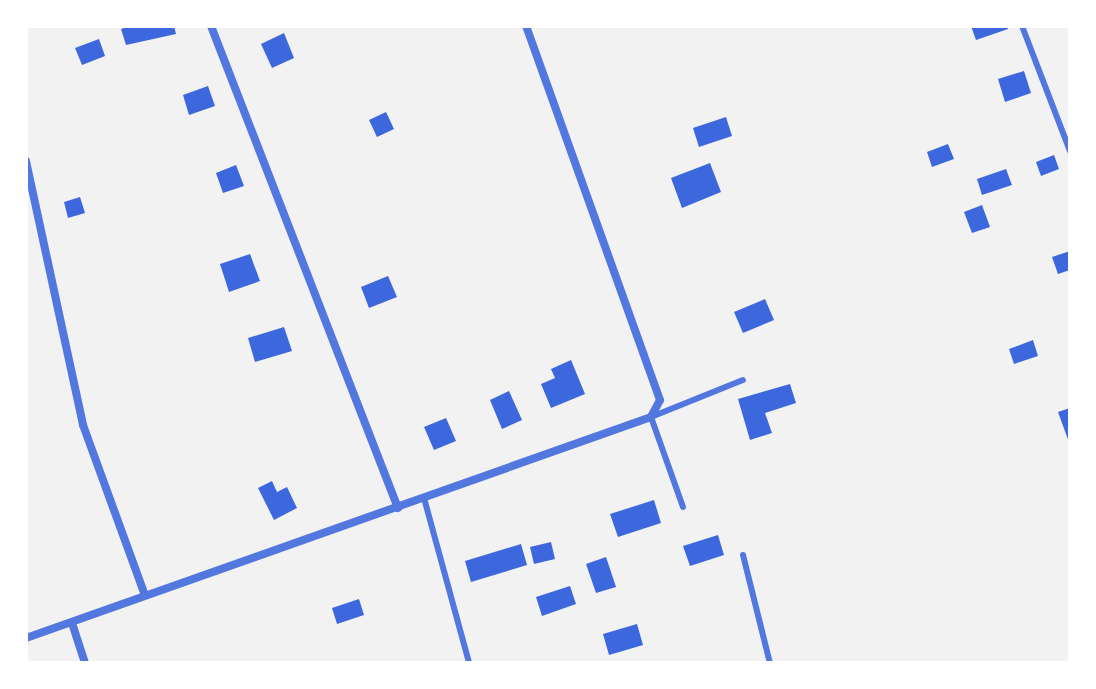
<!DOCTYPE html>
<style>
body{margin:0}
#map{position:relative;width:1096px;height:689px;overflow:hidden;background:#f2f2f2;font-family:Mulish,sans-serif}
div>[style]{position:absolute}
.building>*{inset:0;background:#3d67dc}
.service>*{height:6px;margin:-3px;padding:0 3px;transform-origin:3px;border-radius:3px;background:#5277de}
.minor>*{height:8px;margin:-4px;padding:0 4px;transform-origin:4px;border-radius:4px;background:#5277de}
span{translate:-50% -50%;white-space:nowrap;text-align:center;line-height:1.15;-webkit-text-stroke:6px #fff;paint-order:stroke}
.frame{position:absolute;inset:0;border:28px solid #fff;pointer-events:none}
</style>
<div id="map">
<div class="building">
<div style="clip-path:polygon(130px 26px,174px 26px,176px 34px,126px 45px,121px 29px)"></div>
<div style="clip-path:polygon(971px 26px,1007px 26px,1008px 29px,976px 40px)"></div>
<div style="clip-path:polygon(284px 33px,294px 58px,272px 68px,261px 44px)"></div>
<div style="clip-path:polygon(99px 39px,105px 56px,82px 65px,75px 48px)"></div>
<div style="clip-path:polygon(1024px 71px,1031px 93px,1005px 102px,998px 79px)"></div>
<div style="clip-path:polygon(208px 86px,215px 106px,189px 115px,183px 95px)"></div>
<div style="clip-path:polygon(386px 112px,394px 129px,377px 137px,369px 120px)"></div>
<div style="clip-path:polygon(726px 117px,732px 136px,699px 147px,693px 128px)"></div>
<div style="clip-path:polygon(948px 144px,954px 159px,932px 167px,927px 152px)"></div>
<div style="clip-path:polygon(1054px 155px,1059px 169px,1041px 176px,1036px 162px)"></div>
<div style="clip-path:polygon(710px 163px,721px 192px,682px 208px,671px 178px)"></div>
<div style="clip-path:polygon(236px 165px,244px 186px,223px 193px,216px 173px)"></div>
<div style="clip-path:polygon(1006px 169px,1012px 185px,982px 195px,977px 179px)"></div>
<div style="clip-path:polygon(80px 197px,85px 213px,68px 218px,64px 202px)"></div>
<div style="clip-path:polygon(982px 205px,990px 227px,972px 233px,964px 212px)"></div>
<div style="clip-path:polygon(1070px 251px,1070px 270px,1058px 274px,1052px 257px)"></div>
<div style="clip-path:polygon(250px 254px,260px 281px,229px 292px,220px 264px)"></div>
<div style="clip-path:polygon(388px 276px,397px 297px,369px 308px,361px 287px)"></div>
<div style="clip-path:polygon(765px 299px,774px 320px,743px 333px,734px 312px)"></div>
<div style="clip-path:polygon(284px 327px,292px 351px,255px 362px,248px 338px)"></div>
<div style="clip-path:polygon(1033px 340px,1038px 356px,1014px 364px,1009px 349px)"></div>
<div style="clip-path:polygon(571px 360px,585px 394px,551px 408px,541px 384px,555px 378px,551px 369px)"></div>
<div style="clip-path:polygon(790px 384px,796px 403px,765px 413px,772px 433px,750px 440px,738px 399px)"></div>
<div style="clip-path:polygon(509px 391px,522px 420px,502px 429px,490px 400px)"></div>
<div style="clip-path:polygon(1070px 408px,1070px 445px,1058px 412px)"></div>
<div style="clip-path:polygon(446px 418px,456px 441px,434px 450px,424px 427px)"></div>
<div style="clip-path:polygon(272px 481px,277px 492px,287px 487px,297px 508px,274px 520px,258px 488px)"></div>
<div style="clip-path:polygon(654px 500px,661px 523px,618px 537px,610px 514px)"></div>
<div style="clip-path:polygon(718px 535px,724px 555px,690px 566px,683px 546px)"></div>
<div style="clip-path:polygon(551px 542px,555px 559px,534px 564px,530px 547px)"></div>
<div style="clip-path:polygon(521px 544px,527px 565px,471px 582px,465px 561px)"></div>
<div style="clip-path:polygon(606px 557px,616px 587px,596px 593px,586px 564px)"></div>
<div style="clip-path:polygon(570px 586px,576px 604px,542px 616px,536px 597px)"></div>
<div style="clip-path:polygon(359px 599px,364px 615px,337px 624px,332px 608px)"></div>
<div style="clip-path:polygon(637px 624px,643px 645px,609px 655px,603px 634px)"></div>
</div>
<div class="service">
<div style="left:1022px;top:26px;width:134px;rotate:69deg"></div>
<div style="left:424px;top:498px;width:171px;rotate:74.7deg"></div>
<div style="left:683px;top:507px;width:96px;rotate:-109.6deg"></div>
<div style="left:651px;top:417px;width:99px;rotate:-21.9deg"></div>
<div style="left:743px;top:555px;width:111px;rotate:76deg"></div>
</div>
<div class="minor">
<div style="left:211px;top:26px;width:517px;rotate:68.8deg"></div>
<div style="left:26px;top:161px;width:270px;rotate:77.8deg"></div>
<div style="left:83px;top:425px;width:181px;rotate:70deg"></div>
<div style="left:72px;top:623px;width:42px;rotate:72deg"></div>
<div style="left:26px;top:638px;width:663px;rotate:-19.47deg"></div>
<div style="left:651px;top:417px;width:19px;rotate:-62deg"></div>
<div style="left:660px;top:400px;width:397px;rotate:-109.7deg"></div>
</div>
<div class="frame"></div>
</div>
